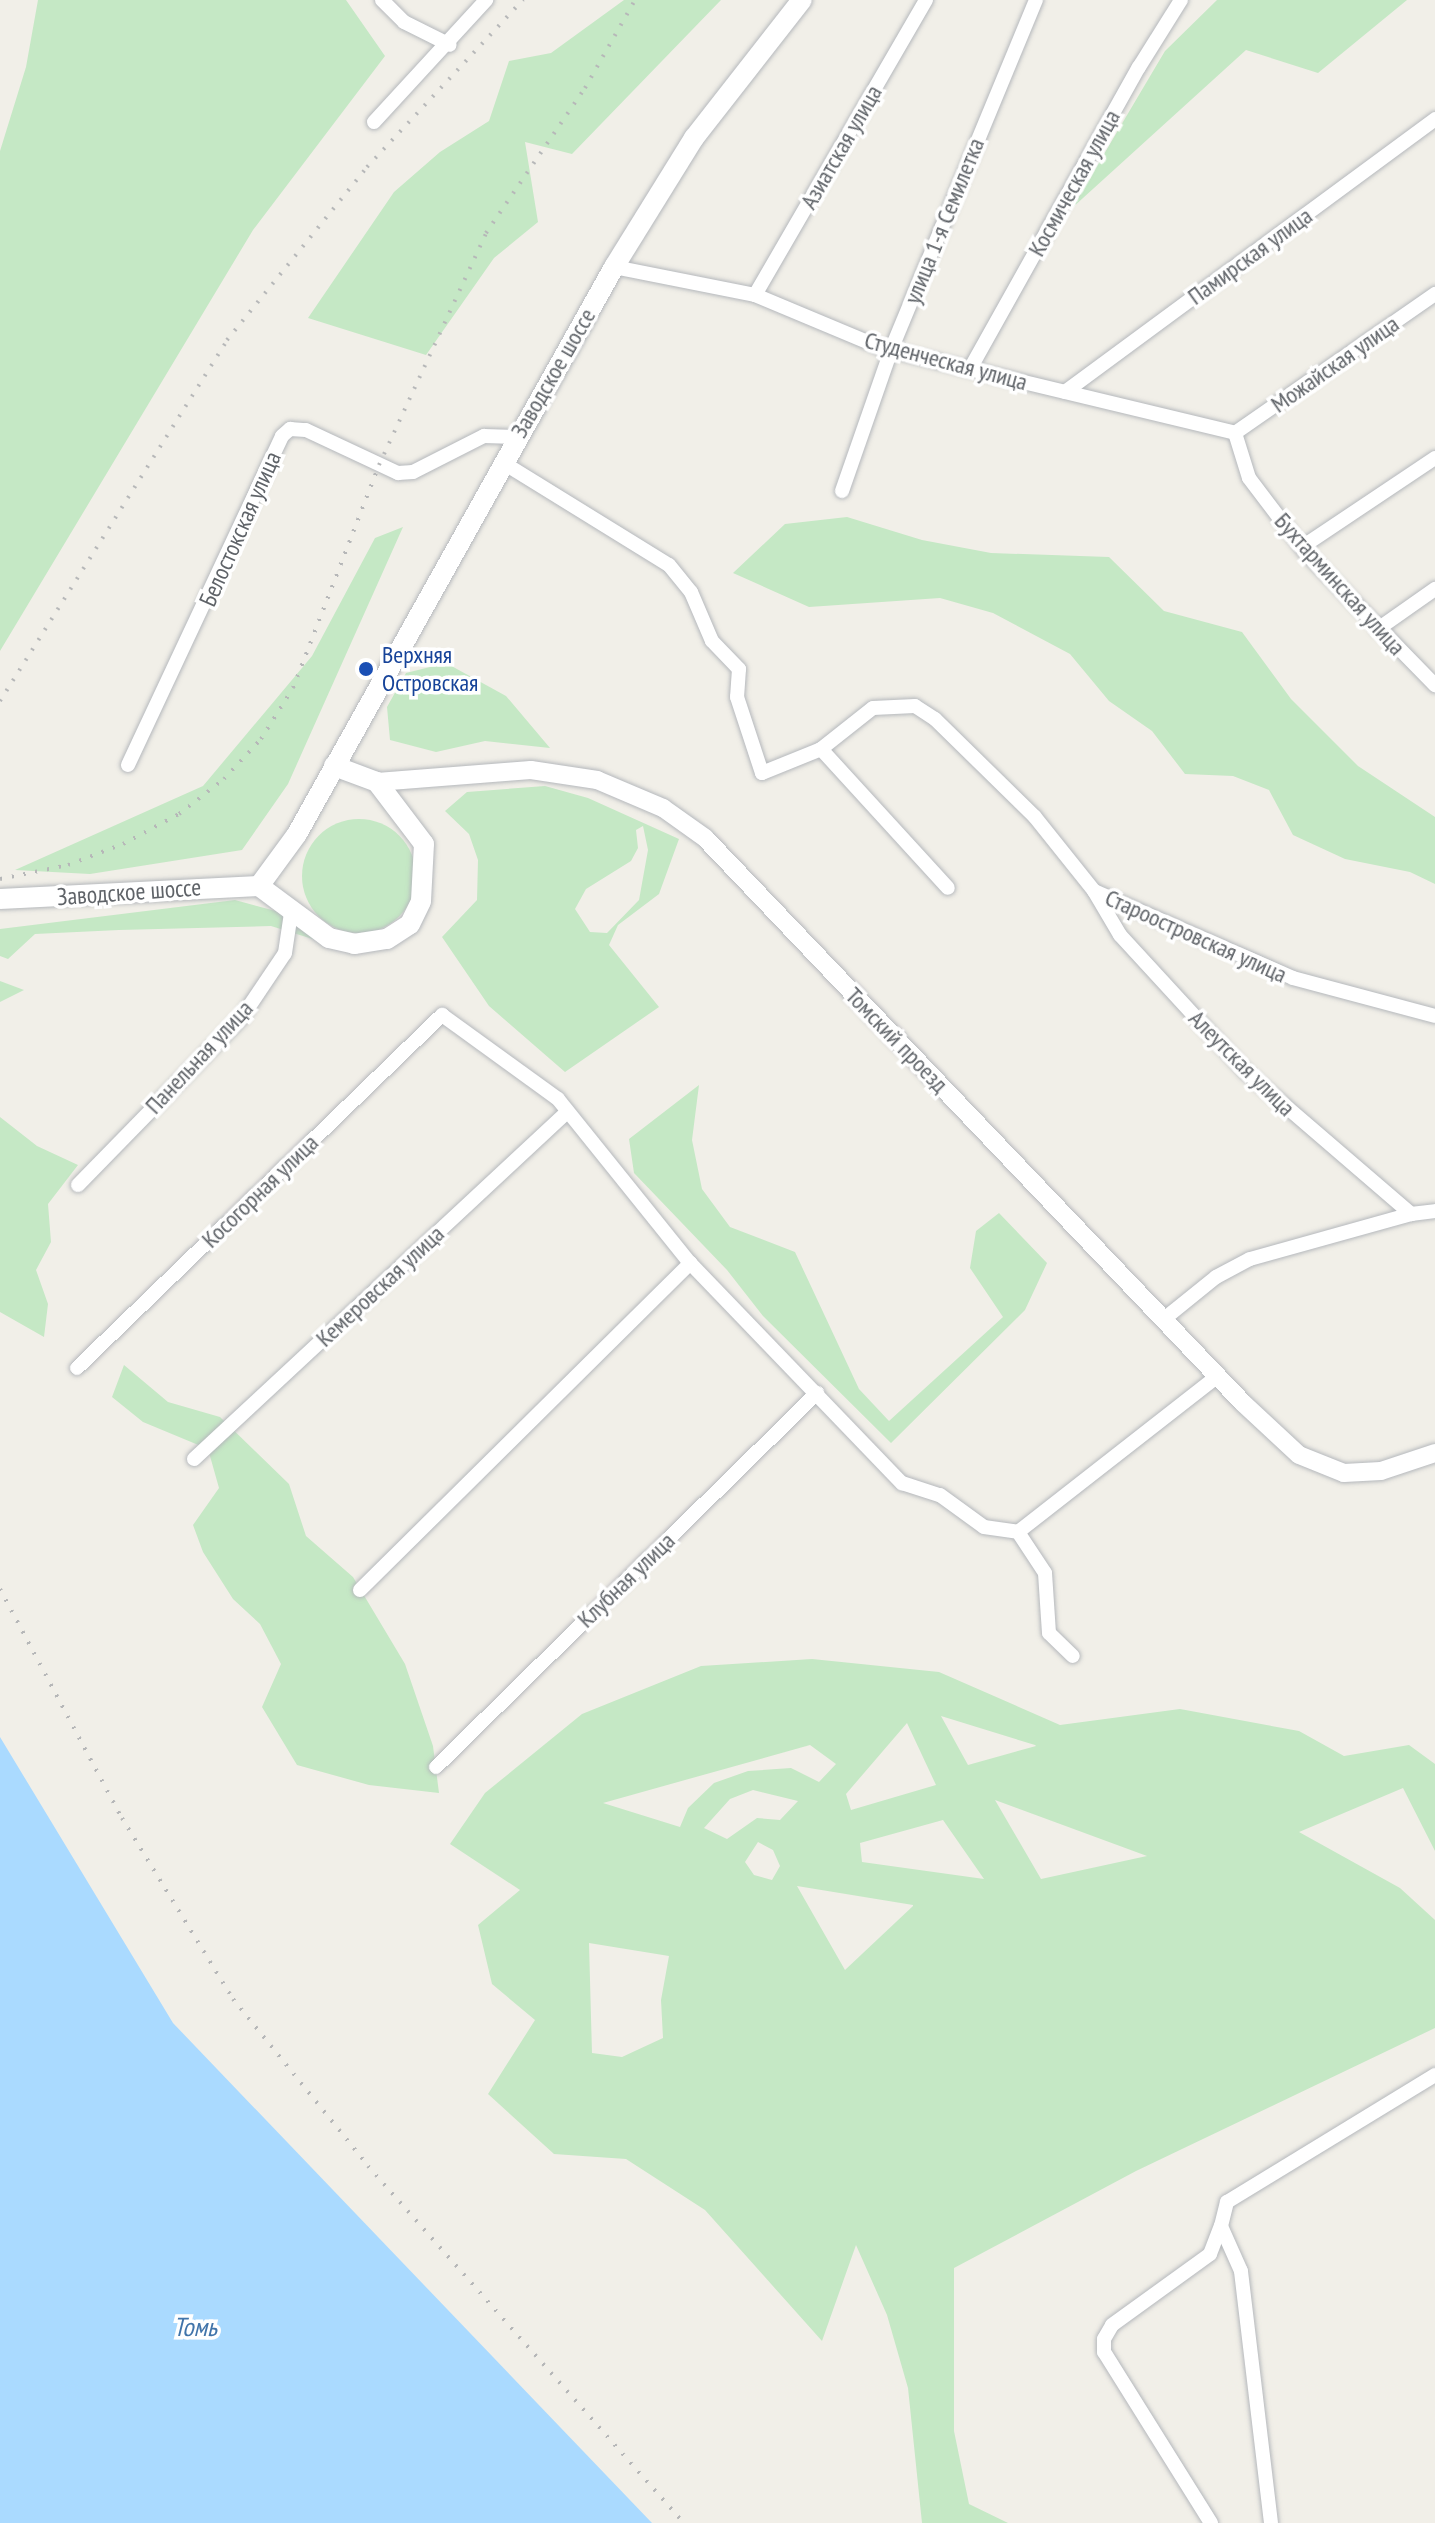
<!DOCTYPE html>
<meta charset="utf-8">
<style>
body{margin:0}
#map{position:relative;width:1435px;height:2523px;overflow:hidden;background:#f1efe8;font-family:"PT Sans Narrow",sans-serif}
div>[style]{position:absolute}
.green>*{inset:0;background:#c5e8c5}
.round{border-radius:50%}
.water>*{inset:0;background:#aadaff}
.roads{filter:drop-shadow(0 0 2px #b5b8bc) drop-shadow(0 0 2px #b5b8bc)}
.minor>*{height:14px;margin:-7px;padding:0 7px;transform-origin:7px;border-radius:7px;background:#fff}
.tertiary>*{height:18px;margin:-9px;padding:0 9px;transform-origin:9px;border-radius:9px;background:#fff}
.secondary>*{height:20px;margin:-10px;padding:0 10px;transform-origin:10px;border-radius:10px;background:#fff}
.rail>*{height:4px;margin-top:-2px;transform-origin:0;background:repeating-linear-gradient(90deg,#b6b7b8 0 2px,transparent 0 12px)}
.dots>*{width:22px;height:22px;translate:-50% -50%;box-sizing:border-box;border:4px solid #fff;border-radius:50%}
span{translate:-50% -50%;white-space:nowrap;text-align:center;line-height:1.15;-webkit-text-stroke:7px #fff;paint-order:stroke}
.street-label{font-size:24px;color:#5f6368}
.transit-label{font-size:24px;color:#164399}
.left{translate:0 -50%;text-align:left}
.water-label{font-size:26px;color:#4174aa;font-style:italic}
</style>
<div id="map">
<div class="green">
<div style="clip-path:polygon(38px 0,346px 0,385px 56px,253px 230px,0 651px,0 151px,26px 67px)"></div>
<div style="clip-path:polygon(624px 0,721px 0,572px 154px,525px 142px,538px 222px,494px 258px,426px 355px,308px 318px,394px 192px,440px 152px,489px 121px,509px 61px,551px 53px)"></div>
<div style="clip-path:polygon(1217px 0,1407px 0,1318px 73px,1246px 50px,1072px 208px,1165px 51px)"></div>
<div style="clip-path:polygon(847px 517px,922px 540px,991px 553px,1109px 557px,1164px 611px,1242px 632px,1291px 699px,1358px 766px,1435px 817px,1435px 884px,1410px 872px,1345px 859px,1293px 835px,1269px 790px,1233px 776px,1185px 774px,1152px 731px,1109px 701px,1070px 654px,993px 613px,940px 598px,809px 607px,733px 573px,785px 524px)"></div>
<div style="clip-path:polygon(403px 527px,288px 784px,242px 850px,90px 874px,15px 870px,203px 786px,312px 656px,375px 538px)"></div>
<div style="clip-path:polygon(446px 663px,506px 696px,550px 748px,485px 741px,436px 752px,390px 740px,387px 707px,406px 673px)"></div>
<div style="clip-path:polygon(evenodd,545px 786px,588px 798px,679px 839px,659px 894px,618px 925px,609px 945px,659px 1007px,565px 1072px,489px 1006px,442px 937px,477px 900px,478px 860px,469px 834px,445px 811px,467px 792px,545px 786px,643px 826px,648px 850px,639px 900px,607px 933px,590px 932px,575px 909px,586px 889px,631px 861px,638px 848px,636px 830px,643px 826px)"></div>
<div class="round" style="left:302px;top:819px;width:114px;height:114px"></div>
<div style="clip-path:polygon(235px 900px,298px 917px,335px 946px,271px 926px,119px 930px,35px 934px,8px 959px,0 956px,0 929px)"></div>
<div style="clip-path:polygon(0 981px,24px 990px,0 1002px)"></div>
<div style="clip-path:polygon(699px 1085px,692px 1140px,702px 1189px,730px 1227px,795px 1252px,859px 1389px,889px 1421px,1003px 1317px,970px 1268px,976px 1231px,999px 1213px,1047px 1263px,1025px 1310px,891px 1443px,763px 1316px,727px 1270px,634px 1173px,629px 1139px)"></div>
<div style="clip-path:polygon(0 1117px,37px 1146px,78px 1165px,48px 1204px,51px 1242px,36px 1270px,48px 1304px,44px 1337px,0 1312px)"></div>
<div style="clip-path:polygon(124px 1365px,168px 1402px,220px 1417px,289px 1484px,306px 1536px,353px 1577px,405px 1664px,433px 1746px,439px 1793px,369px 1785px,297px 1765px,262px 1707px,281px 1664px,260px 1624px,233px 1599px,203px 1552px,193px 1525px,219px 1488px,208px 1449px,143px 1422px,112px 1397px)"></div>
<div style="clip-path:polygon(evenodd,812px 1659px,939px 1672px,1060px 1725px,1180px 1709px,1299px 1731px,1344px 1756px,1409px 1745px,1435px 1764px,1435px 1851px,1403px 1788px,1299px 1832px,1400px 1888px,1435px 1920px,1435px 2028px,1136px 2171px,954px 2268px,954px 2431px,969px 2504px,1008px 2523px,922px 2523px,908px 2388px,887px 2315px,856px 2245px,822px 2341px,705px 2210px,626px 2159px,554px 2154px,488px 2094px,535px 2020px,492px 1984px,478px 1925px,520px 1890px,450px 1844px,485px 1793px,582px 1714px,701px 1666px,812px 1659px,941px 1716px,1035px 1745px,1036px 1746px,968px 1765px,941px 1716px,812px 1659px,907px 1723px,936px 1785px,851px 1810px,846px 1794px,907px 1723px,812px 1659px,810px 1745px,836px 1764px,819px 1782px,791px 1768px,748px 1771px,714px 1783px,688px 1808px,680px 1827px,603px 1803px,810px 1745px,812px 1659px,753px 1790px,798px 1801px,780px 1820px,757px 1818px,727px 1839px,704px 1828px,730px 1799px,753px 1790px,812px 1659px,995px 1800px,1147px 1856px,1041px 1879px,995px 1800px,812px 1659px,943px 1820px,984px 1879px,862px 1862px,860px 1843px,943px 1820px,812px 1659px,758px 1842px,773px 1850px,780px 1866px,772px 1880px,754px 1875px,745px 1862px,758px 1842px,812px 1659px,797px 1886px,913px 1905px,913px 1906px,845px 1970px,797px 1886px,812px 1659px,589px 1943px,669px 1956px,661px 2000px,663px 2038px,622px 2057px,592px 2053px,589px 1943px)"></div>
</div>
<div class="water">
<div style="clip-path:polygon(0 1737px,173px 2023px,652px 2523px,0 2523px)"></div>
</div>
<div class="roads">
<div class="minor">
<div style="left:382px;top:0;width:31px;rotate:45deg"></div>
<div style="left:404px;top:22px;width:51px;rotate:26.6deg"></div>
<div style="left:374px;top:122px;width:166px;rotate:-47.4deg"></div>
<div style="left:614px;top:267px;width:144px;rotate:11.2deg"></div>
<div style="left:755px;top:295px;width:138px;rotate:22.7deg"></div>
<div style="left:882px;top:348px;width:363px;rotate:13.5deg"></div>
<div style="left:755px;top:295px;width:341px;rotate:-59.9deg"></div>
<div style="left:970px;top:369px;width:346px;rotate:-60.8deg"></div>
<div style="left:1139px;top:67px;width:79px;rotate:-57.9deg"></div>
<div style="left:1065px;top:392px;width:460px;rotate:-36.4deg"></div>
<div style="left:1235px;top:433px;width:47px;rotate:72.7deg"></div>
<div style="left:1249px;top:478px;width:94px;rotate:52.8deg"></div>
<div style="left:1306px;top:553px;width:185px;rotate:45.7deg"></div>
<div style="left:1235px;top:433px;width:244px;rotate:-34.8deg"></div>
<div style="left:502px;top:462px;width:196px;rotate:31.7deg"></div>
<div style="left:669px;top:565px;width:35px;rotate:51deg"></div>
<div style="left:691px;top:592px;width:53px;rotate:66.8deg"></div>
<div style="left:712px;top:641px;width:39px;rotate:46deg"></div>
<div style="left:739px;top:669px;width:28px;rotate:94deg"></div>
<div style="left:737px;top:697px;width:80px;rotate:71.8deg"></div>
<div style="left:762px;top:773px;width:64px;rotate:-22.1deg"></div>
<div style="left:821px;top:749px;width:66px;rotate:-38.3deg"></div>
<div style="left:873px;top:708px;width:42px;rotate:-2.7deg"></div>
<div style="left:915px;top:706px;width:24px;rotate:33deg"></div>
<div style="left:935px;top:719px;width:140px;rotate:44.4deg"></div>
<div style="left:1035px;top:817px;width:95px;rotate:51.4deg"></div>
<div style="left:1094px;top:891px;width:217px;rotate:23.6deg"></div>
<div style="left:1293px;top:978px;width:147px;rotate:15deg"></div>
<div style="left:842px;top:491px;width:149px;rotate:-70.8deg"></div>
<div style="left:891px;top:350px;width:379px;rotate:-67.5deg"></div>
<div style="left:1302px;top:547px;width:160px;rotate:-33.8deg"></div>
<div style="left:1378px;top:629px;width:70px;rotate:-35.1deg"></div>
<div style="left:821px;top:749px;width:188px;rotate:47.6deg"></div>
<div style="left:128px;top:765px;width:363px;rotate:-64.9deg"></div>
<div style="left:282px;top:436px;width:11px;rotate:-41deg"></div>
<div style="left:290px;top:429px;width:16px;rotate:4deg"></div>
<div style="left:306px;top:430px;width:102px;rotate:25.1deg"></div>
<div style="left:398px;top:473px;width:15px;rotate:-4deg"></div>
<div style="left:413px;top:472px;width:80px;rotate:-26.9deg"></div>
<div style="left:484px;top:436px;width:32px;rotate:2deg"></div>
<div style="left:1094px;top:891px;width:51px;rotate:59.4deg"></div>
<div style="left:1120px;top:935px;width:186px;rotate:47.4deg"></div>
<div style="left:1246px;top:1072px;width:218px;rotate:40.7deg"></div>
<div style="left:1411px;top:1214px;width:24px;rotate:-7deg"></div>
<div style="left:78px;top:1185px;width:235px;rotate:-45.7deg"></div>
<div style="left:242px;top:1017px;width:77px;rotate:-56.1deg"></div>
<div style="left:285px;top:953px;width:40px;rotate:-81.5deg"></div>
<div style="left:1164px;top:1319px;width:67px;rotate:-38.9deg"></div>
<div style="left:1216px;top:1277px;width:38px;rotate:-28deg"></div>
<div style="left:1250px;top:1259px;width:167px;rotate:-15.6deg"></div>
<div style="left:77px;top:1368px;width:508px;rotate:-44.04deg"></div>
<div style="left:442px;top:1015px;width:143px;rotate:35.9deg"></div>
<div style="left:558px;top:1099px;width:211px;rotate:51.2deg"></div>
<div style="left:690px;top:1263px;width:306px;rotate:46.1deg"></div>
<div style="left:902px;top:1483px;width:40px;rotate:18deg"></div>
<div style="left:940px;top:1495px;width:54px;rotate:36deg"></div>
<div style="left:984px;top:1527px;width:34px;rotate:8deg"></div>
<div style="left:194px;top:1459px;width:507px;rotate:-42.92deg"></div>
<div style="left:1018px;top:1532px;width:254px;rotate:-38deg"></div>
<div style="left:1018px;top:1532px;width:49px;rotate:56.6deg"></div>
<div style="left:1045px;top:1573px;width:60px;rotate:86.2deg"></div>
<div style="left:1049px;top:1633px;width:33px;rotate:44deg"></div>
<div style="left:360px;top:1590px;width:465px;rotate:-44.7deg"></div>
<div style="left:436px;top:1767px;width:534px;rotate:-44.47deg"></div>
<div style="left:1211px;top:2523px;width:202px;rotate:-122deg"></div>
<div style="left:1104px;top:2352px;width:13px;rotate:-90deg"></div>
<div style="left:1104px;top:2339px;width:16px;rotate:-60deg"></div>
<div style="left:1112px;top:2325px;width:121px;rotate:-35.9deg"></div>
<div style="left:1210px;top:2254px;width:30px;rotate:-69deg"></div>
<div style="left:1271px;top:2523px;width:254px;rotate:-96.8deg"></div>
<div style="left:1241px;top:2271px;width:49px;rotate:-114deg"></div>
<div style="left:1221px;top:2226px;width:25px;rotate:-76deg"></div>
<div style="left:1227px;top:2202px;width:244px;rotate:-31.4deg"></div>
</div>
<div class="tertiary">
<div style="left:377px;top:782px;width:154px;rotate:-4.5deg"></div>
<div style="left:531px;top:770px;width:67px;rotate:8.6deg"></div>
<div style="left:597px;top:780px;width:72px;rotate:23deg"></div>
<div style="left:663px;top:808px;width:52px;rotate:35.5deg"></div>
<div style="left:705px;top:838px;width:780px;rotate:46.4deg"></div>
<div style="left:1243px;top:1403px;width:76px;rotate:42.9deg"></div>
<div style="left:1299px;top:1455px;width:48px;rotate:21.8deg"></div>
<div style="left:1344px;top:1473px;width:37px;rotate:-3deg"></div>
<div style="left:1381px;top:1471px;width:57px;rotate:-18.4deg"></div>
</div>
<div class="secondary">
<div style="left:259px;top:886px;width:64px;rotate:-53.8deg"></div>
<div style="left:297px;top:834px;width:650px;rotate:-60.79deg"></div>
<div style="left:614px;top:267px;width:152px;rotate:-58.2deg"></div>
<div style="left:694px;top:138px;width:175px;rotate:-52deg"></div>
<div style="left:0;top:899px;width:259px;rotate:-2.9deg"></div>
<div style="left:259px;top:886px;width:87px;rotate:36.6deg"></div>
<div style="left:329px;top:938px;width:26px;rotate:13deg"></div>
<div style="left:354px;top:944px;width:33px;rotate:-9deg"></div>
<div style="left:387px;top:939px;width:27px;rotate:-33deg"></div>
<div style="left:410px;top:924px;width:25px;rotate:-64deg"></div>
<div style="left:421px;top:901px;width:57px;rotate:-87deg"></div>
<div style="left:424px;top:844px;width:78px;rotate:-127.2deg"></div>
<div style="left:377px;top:782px;width:46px;rotate:-159.6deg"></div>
</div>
</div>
<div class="rail">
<div style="left:0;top:701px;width:426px;rotate:-57.8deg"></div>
<div style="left:227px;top:340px;width:223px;rotate:-51deg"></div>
<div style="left:367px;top:167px;width:229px;rotate:-47deg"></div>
<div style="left:0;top:879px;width:69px;rotate:-11.6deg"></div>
<div style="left:68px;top:865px;width:59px;rotate:-20.9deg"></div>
<div style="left:123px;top:844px;width:64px;rotate:-28.2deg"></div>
<div style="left:179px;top:814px;width:57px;rotate:-37.9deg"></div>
<div style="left:224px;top:779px;width:54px;rotate:-47.2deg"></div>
<div style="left:261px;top:739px;width:60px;rotate:-57.9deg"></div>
<div style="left:293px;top:688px;width:239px;rotate:-68.9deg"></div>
<div style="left:379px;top:465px;width:255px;rotate:-65.2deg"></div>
<div style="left:486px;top:233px;width:176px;rotate:-55.7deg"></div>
<div style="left:585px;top:88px;width:101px;rotate:-60.4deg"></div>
<div style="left:0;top:1589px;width:259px;rotate:62deg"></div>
<div style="left:122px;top:1818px;width:212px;rotate:58.5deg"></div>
<div style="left:233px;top:1999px;width:215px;rotate:51deg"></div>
<div style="left:368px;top:2166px;width:477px;rotate:48.5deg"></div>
</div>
<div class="dots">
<div style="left:366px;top:669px;background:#1a4fb4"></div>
</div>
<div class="street-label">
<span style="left:841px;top:147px;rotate:-60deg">Азиатская улица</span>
<span style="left:1074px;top:183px;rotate:-61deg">Космическая улица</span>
<span style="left:944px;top:221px;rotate:-68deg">улица 1-я Семилетка</span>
<span style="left:1250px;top:256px;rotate:-36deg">Памирская улица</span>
<span style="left:946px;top:361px;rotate:15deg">Студенческая улица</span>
<span style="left:1335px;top:364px;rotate:-35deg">Можайская улица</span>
<span style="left:553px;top:373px;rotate:-60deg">Заводское шоссе</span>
<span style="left:240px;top:529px;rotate:-66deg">Белостокская улица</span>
<span style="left:1340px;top:584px;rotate:48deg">Бухтарминская улица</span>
<span style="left:129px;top:892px;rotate:-4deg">Заводское шоссе</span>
<span style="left:1196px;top:936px;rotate:24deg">Староостровская улица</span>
<span style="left:897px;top:1040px;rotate:46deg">Томский проезд</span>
<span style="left:199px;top:1057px;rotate:-47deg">Панельная улица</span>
<span style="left:1242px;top:1063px;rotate:45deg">Алеутская улица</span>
<span style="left:260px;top:1191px;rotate:-44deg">Косогорная улица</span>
<span style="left:380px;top:1286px;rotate:-43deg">Кемеровская улица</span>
<span style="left:626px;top:1580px;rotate:-44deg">Клубная улица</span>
</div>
<div class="transit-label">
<span class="left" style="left:382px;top:669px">Верхняя<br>Островская</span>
</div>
<div class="water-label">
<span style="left:195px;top:2327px">Томь</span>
</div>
</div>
